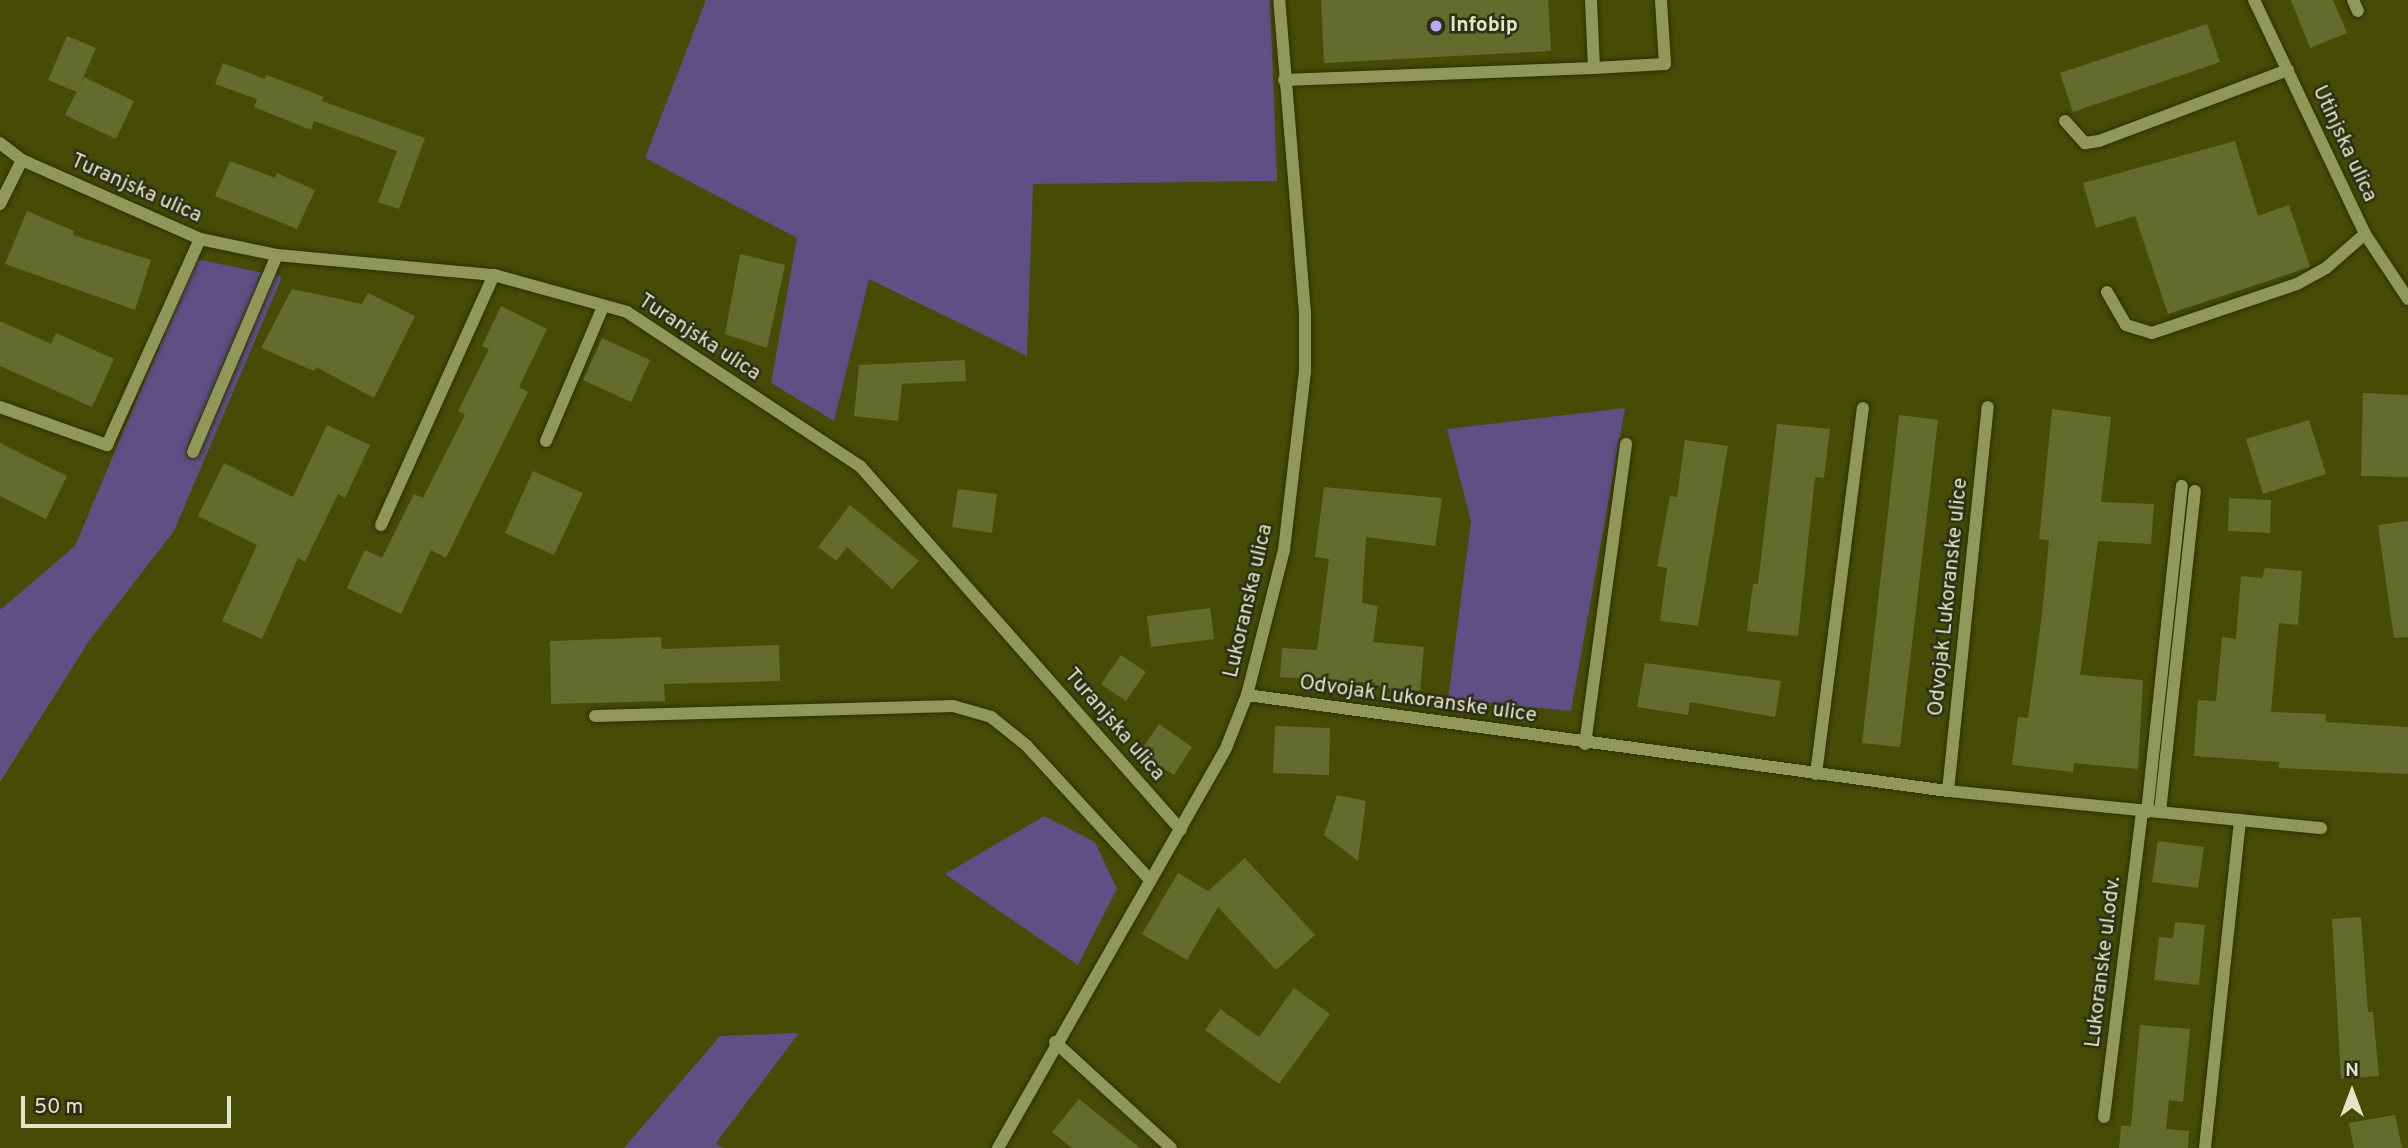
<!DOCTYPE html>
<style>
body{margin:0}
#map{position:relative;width:2408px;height:1148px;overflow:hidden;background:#454c06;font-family:Overpass,sans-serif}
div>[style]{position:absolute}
.green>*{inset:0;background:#5e4f84}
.building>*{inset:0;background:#646c2d}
.roads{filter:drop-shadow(0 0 2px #2c3000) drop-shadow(0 0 2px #2c3000)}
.minor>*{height:12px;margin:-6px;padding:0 6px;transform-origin:6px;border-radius:6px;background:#8f9859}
.dots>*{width:19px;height:19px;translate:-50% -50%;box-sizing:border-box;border:4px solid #2c2f15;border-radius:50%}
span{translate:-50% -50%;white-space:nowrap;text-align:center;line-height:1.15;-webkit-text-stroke:5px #2c2f15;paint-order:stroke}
.poi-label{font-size:21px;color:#e0e6c6;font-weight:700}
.left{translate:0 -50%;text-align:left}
.street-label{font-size:21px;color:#e0e6c6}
.north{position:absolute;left:2317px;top:1057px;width:70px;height:70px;-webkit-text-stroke:5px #2c2f15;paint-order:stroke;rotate:0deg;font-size:19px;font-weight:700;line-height:28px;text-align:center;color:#e0e6c6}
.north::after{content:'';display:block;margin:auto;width:24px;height:32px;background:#e0e6c6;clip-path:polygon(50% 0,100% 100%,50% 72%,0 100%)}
.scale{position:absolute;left:21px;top:1096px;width:210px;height:32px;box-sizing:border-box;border:4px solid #e0e6c6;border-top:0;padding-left:9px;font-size:21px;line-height:24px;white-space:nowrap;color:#e0e6c6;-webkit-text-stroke:5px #2c2f15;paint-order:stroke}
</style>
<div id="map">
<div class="green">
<div style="clip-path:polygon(706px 0,1270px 0,1277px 181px,1033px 184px,1027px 356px,869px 279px,834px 421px,771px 383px,797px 238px,645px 158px)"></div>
<div style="clip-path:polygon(196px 259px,282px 277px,174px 531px,89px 641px,0 782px,0 610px,75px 546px)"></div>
<div style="clip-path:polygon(1625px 408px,1571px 711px,1448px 699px,1471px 521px,1447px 429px)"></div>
<div style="clip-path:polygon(1044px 816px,1095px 842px,1117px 889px,1078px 965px,945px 874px)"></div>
<div style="clip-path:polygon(799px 1033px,716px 1143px,723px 1148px,624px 1148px,720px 1036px)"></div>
</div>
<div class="building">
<div style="clip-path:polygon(1321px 0,1548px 0,1551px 51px,1324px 63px)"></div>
<div style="clip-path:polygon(2291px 0,2333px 0,2347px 33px,2310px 48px)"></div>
<div style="clip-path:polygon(2207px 24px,2220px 62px,2073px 112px,2060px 73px)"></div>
<div style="clip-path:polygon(67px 36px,96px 48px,77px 92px,48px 80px)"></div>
<div style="clip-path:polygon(223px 63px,265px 79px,267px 75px,324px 97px,322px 101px,425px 138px,399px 209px,378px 202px,397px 151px,314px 121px,311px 130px,254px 107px,257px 99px,215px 84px)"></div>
<div style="clip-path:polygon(84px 77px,134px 101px,116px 139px,65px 115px)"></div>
<div style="clip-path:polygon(2235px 141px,2258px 216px,2289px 205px,2310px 267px,2168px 314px,2135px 216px,2096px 228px,2083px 183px)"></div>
<div style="clip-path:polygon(230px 161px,275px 178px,277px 173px,315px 190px,297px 229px,215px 196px)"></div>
<div style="clip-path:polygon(27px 211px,74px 231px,73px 235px,151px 260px,135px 310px,5px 264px)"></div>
<div style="clip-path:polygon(740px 254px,785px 265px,767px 348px,725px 334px)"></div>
<div style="clip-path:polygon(292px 289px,362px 304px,368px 293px,415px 316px,374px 398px,316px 367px,314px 371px,261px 348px)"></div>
<div style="clip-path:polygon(501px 306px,547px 329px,519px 387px,528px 392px,446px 558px,431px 550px,401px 614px,347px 588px,365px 550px,382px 558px,414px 494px,423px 498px,465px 415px,458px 411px,489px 349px,482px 346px)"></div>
<div style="clip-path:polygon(0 321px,51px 344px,56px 333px,114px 359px,92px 407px,0 366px)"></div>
<div style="clip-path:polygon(602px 338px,650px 360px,631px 402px,583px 380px)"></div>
<div style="clip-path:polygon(965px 360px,966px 381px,902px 384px,898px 421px,854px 416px,859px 365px)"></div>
<div style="clip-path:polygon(2363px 393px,2408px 395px,2408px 477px,2361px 476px)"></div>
<div style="clip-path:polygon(2052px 409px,2111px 417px,2101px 502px,2154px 504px,2151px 544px,2098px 541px,2080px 675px,2143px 680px,2138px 769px,2074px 763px,2073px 772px,2012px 765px,2018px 717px,2028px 718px,2042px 614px,2049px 540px,2039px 539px)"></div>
<div style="clip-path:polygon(1899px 415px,1938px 420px,1900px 747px,1862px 743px)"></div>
<div style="clip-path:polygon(2309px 420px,2326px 474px,2263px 494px,2246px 439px)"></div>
<div style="clip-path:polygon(1777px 424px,1830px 429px,1824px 478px,1815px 477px,1798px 636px,1747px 631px,1753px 584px,1758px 584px)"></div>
<div style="clip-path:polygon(327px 425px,370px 445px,345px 498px,338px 494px,305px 562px,298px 558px,262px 639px,222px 621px,257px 545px,198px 516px,224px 463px,293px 497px)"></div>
<div style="clip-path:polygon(1685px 440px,1728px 446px,1698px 626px,1660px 621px,1667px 568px,1657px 566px,1670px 496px,1677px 497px)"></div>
<div style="clip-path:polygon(0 443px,67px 476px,46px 519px,0 496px)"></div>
<div style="clip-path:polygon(533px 471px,583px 493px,554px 555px,505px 533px)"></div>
<div style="clip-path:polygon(1324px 487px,1442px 498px,1435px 546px,1366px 537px,1362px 603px,1378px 606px,1373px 642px,1424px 647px,1420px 691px,1374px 687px,1375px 683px,1280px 677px,1282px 648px,1317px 650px,1329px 559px,1315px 557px)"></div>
<div style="clip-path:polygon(958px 489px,997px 494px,992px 533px,952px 527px)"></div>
<div style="clip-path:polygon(2229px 498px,2271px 500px,2270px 533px,2228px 531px)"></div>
<div style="clip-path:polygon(850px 505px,919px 561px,892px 589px,847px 547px,836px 561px,818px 547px)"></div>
<div style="clip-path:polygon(2408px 521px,2408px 637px,2394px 638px,2378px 525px)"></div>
<div style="clip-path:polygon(2265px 568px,2302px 571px,2298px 625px,2279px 623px,2271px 712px,2326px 714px,2326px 722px,2408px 727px,2408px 774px,2279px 768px,2279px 762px,2194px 756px,2198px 700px,2216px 701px,2222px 637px,2236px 639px,2241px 576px,2262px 578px)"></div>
<div style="clip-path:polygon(1210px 608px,1214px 639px,1151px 647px,1147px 616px)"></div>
<div style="clip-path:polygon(661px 637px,662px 649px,779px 645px,780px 681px,664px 684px,665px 701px,551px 704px,550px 641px)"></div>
<div style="clip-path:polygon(1121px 655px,1146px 672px,1126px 701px,1101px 684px)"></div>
<div style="clip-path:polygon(1645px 663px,1781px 681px,1775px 717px,1690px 702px,1688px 715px,1637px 707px)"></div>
<div style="clip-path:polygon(1159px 724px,1192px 747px,1174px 775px,1140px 752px)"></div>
<div style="clip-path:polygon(1275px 726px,1330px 728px,1329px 775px,1273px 773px)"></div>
<div style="clip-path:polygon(1337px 795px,1366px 801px,1358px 861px,1324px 835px)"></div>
<div style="clip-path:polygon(2158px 841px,2204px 847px,2198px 888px,2152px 882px)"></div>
<div style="clip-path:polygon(1245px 858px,1315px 935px,1276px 970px,1218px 907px,1187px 960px,1142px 934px,1178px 873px,1208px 891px)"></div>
<div style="clip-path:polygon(2361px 917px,2368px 1012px,2373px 1012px,2379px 1076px,2341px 1079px,2332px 919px)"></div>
<div style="clip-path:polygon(2175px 922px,2205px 925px,2199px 985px,2154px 980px,2159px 937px,2173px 938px)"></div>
<div style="clip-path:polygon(1294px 988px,1330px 1014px,1279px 1084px,1205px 1030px,1220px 1009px,1259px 1037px)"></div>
<div style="clip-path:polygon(2140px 1025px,2190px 1029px,2183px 1102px,2169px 1100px,2166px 1129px,2189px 1131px,2188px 1148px,2119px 1148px,2121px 1126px,2131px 1126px)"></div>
<div style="clip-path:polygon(1079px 1099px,1140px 1148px,1072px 1148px,1052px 1132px)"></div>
<div style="clip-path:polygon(2395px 1115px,2402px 1148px,2354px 1148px,2349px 1123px)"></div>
</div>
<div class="roads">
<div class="minor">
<div style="left:1591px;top:0;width:68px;rotate:87.5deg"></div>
<div style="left:1594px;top:68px;width:71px;rotate:-3.2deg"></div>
<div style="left:1665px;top:64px;width:64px;rotate:-93.6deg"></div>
<div style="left:2254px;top:0;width:259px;rotate:64.6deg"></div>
<div style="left:2365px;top:234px;width:78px;rotate:56.5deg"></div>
<div style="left:2353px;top:0;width:12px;rotate:66deg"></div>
<div style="left:1284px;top:80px;width:310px;rotate:-2.2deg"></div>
<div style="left:2065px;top:121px;width:30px;rotate:48deg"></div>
<div style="left:2085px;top:143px;width:14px;rotate:-8deg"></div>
<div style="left:2099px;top:141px;width:202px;rotate:-20.6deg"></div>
<div style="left:0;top:143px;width:28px;rotate:38deg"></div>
<div style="left:22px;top:160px;width:195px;rotate:23.9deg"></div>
<div style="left:200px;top:239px;width:79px;rotate:11.7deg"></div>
<div style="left:277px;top:255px;width:218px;rotate:5.3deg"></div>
<div style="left:494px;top:275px;width:138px;rotate:15.5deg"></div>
<div style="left:627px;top:312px;width:279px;rotate:33.5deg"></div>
<div style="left:860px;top:466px;width:485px;rotate:48.6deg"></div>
<div style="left:0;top:204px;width:49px;rotate:-63.4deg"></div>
<div style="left:2107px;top:292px;width:38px;rotate:60deg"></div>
<div style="left:2126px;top:325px;width:27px;rotate:17deg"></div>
<div style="left:2152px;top:333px;width:153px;rotate:-18.7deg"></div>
<div style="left:2297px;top:284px;width:33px;rotate:-29deg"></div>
<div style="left:2326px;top:268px;width:52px;rotate:-41.1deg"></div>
<div style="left:0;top:407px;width:114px;rotate:19.6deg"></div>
<div style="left:107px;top:445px;width:226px;rotate:-65.7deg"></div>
<div style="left:546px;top:441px;width:146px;rotate:-67deg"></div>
<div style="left:193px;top:452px;width:214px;rotate:-66.9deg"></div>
<div style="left:381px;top:525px;width:274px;rotate:-65.7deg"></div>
<div style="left:1247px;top:695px;width:708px;rotate:7.8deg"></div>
<div style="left:1948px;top:791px;width:375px;rotate:5.7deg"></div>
<div style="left:595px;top:716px;width:358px;rotate:-1.6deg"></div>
<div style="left:953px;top:706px;width:40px;rotate:16deg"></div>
<div style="left:991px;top:717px;width:45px;rotate:38.7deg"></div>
<div style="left:1026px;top:745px;width:183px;rotate:47.4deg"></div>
<div style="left:1585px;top:744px;width:303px;rotate:-82.2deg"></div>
<div style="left:1816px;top:774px;width:369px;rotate:-82.7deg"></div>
<div style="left:1948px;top:791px;width:386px;rotate:-84.1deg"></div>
<div style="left:2147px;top:812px;width:328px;rotate:-83.9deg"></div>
<div style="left:2160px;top:812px;width:323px;rotate:-83.8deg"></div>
<div style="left:1055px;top:1042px;width:157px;rotate:42.4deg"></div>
<div style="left:2104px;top:1117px;width:308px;rotate:-82.9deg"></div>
<div style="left:998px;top:1148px;width:460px;rotate:-60.3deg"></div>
<div style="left:1226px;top:748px;width:57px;rotate:-68.4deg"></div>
<div style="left:1247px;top:695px;width:150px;rotate:-75.7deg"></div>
<div style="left:1284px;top:550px;width:179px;rotate:-83.3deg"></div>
<div style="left:1305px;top:372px;width:59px;rotate:-90deg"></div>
<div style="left:1305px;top:313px;width:314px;rotate:-94.7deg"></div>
<div style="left:2205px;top:1148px;width:330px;rotate:-83.9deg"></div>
</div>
</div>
<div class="dots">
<div style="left:1436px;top:26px;background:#bda9f5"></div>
</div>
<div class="poi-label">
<span class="left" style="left:1450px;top:26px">Infobip</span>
</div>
<div class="street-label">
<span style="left:2344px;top:144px;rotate:65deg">Utinjska ulica</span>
<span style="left:136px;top:189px;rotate:24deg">Turanjska ulica</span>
<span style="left:699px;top:338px;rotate:33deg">Turanjska ulica</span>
<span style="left:1949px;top:597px;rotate:-84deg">Odvojak Lukoranske ulice</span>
<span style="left:1249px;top:601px;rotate:-77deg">Lukoranska ulica</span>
<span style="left:1418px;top:700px;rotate:8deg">Odvojak Lukoranske ulice</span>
<span style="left:1114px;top:725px;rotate:49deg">Turanjska ulica</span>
<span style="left:2104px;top:962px;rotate:-83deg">Lukoranske ul.odv.</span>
</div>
<div class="north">N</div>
<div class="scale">50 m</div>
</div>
